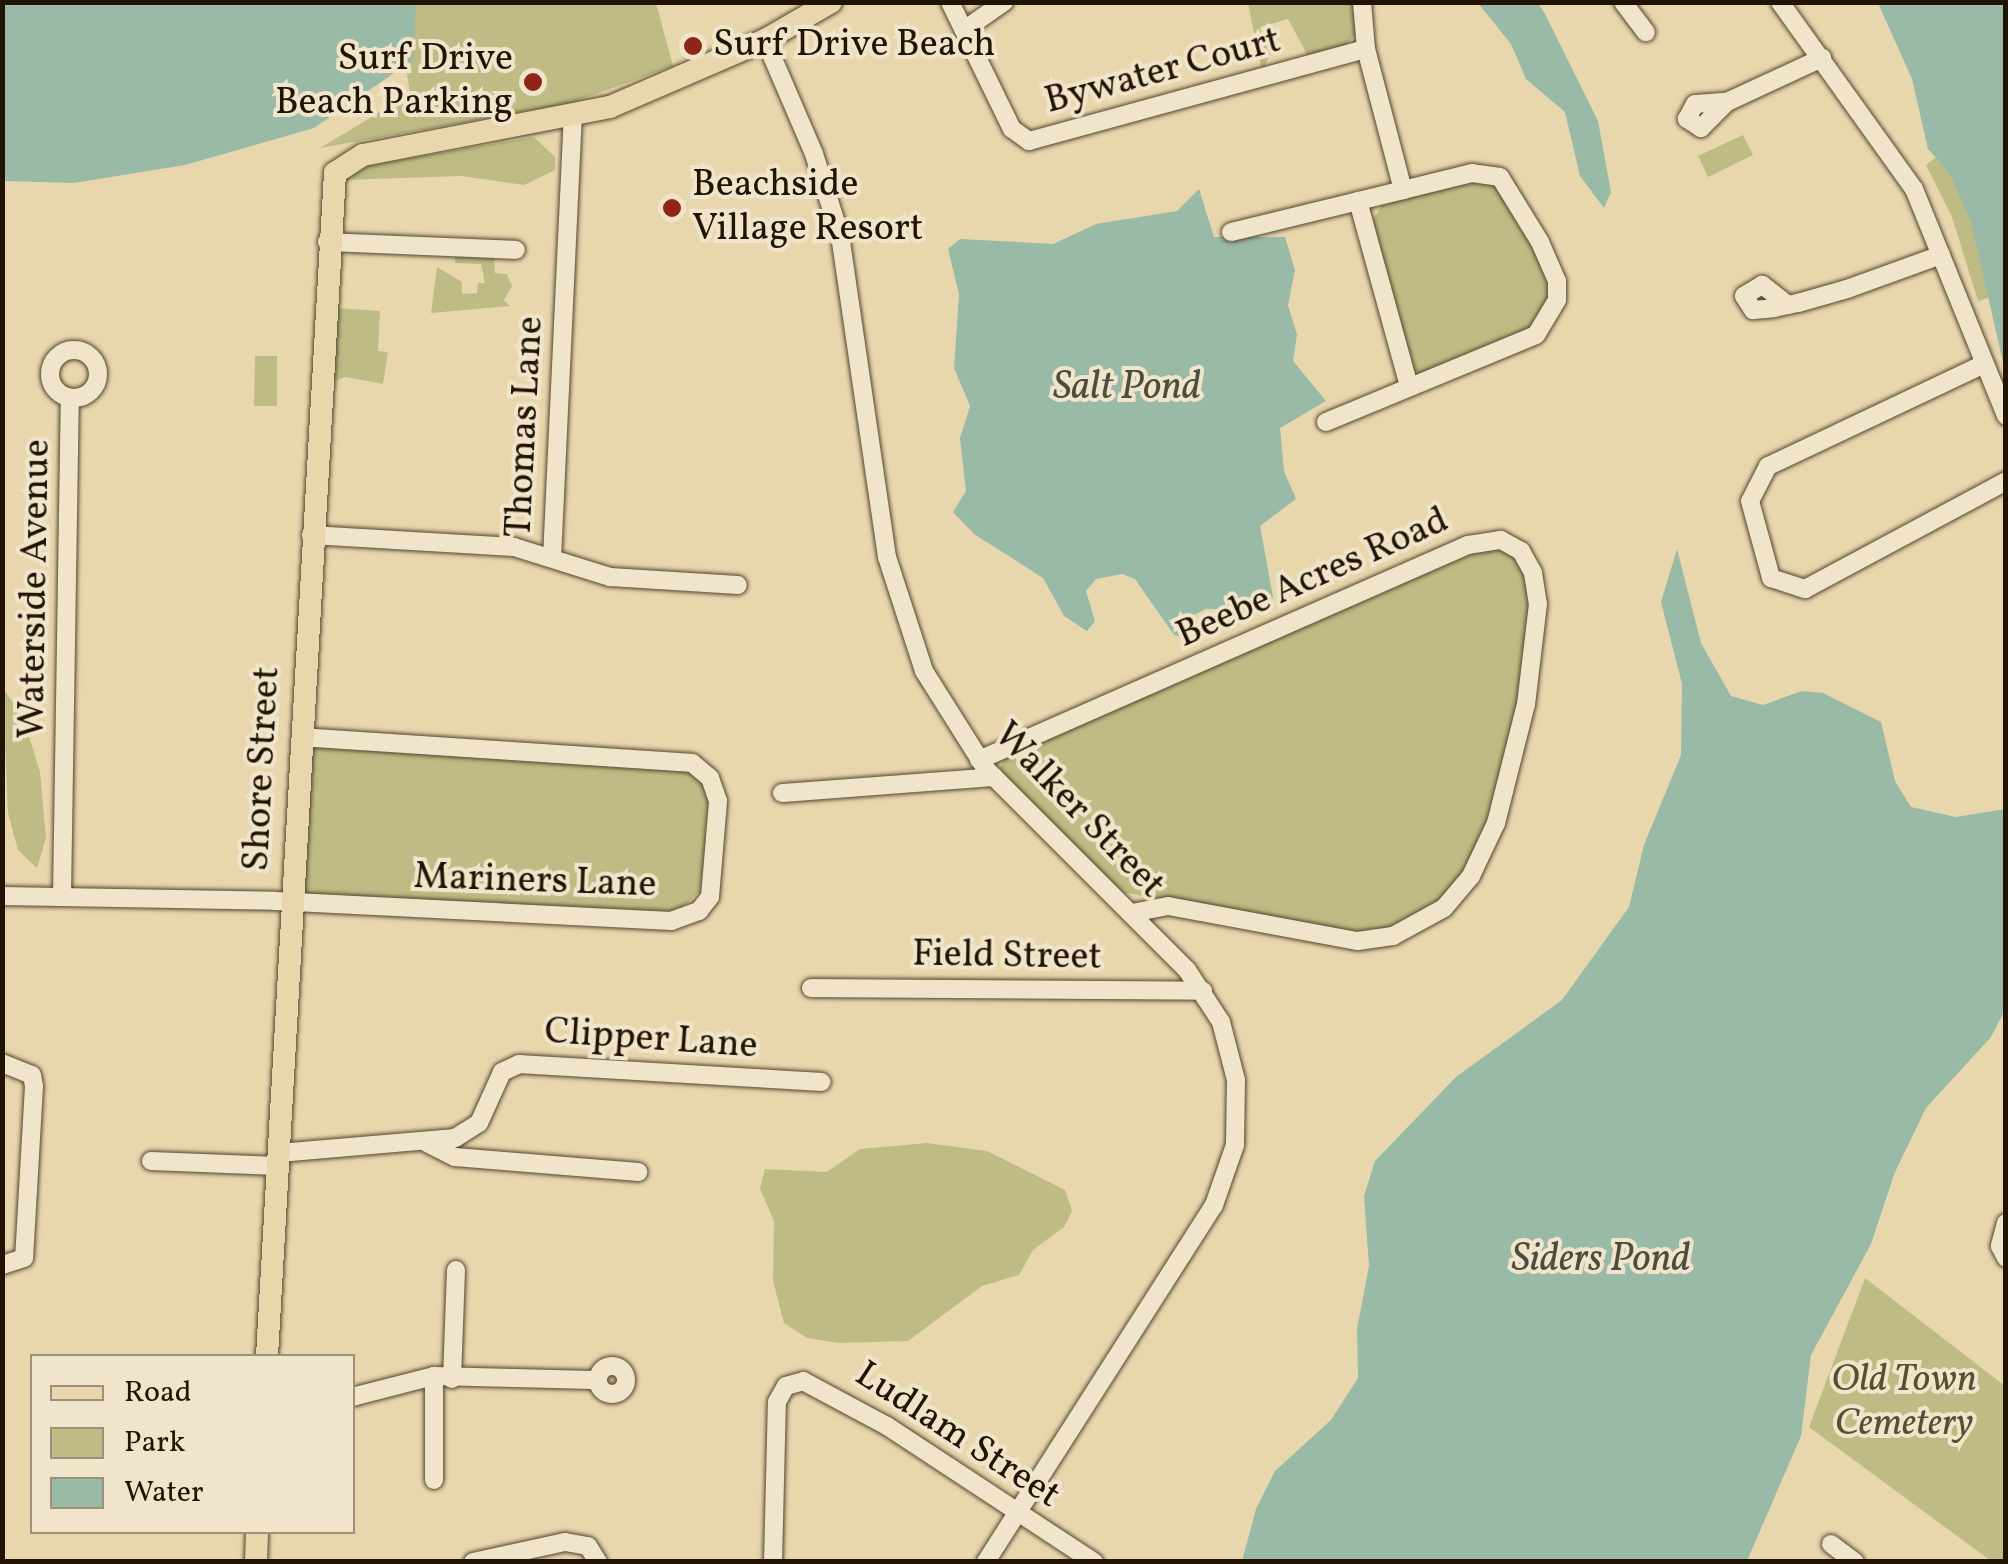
<!DOCTYPE html>
<style>
body{margin:0}
#map{position:relative;width:2008px;height:1564px;overflow:hidden;background:#e8d7ad;font-family:Vollkorn,serif}
div>[style]{position:absolute}
.green>*{inset:0;background:#bebc84}
.water>*{inset:0;background:#98baa7}
.roads{filter:drop-shadow(0 0 2px #53452f) drop-shadow(0 0 2px #53452f)}
.minor>*{height:18px;margin:-9px;padding:0 9px;transform-origin:9px;border-radius:9px;background:#f0e5ca}
.minor>.ring{margin:-9px;padding:0;box-sizing:content-box;background:none;border:18px solid #f0e5ca;border-radius:50%}
.major>*{height:22px;margin:-11px;padding:0 11px;transform-origin:11px;border-radius:11px;background:#e8d7ad}
.dots>*{width:28px;height:28px;translate:-50% -50%;box-sizing:border-box;border:5px solid #f0e5ca;border-radius:50%}
span{translate:-50% -50%;white-space:nowrap;text-align:center;line-height:1.15;-webkit-text-stroke:8px #f0e5ca;paint-order:stroke}
.poi-label{font-size:38px;color:#211405}
.left{translate:0 -50%;text-align:left}
.right{translate:-100% -50%;text-align:right}
.street-label{font-size:38px;color:#211405}
.park-label{font-size:38px;color:#584f31;font-style:italic}
.water-label{font-size:40px;color:#4b4e3e;font-style:italic}
.frame{position:absolute;inset:0;border:5px solid #211405;pointer-events:none}
.legend{position:absolute;left:30px;top:1354px;width:325px;height:180px;box-sizing:border-box;background:#f0e5ca;border:2px solid #9d917b;margin:0;padding:12px 18px;list-style:none;font-size:30px;color:#211405}
.legend li{display:flex;align-items:center;gap:20px;height:50px}
.legend b{width:50px;border:2px solid #9d917b}
</style>
<div id="map">
<div class="green">
<div style="clip-path:polygon(397px 3px,656px 3px,673px 66px,571px 103px,320px 148px,410px 94px)"></div>
<div style="clip-path:polygon(1248px 3px,1355px 3px,1358px 33px,1338px 51px,1309px 58px,1288px 19px,1260px 27px,1264px 42px,1274px 46px,1262px 72px)"></div>
<div style="clip-path:polygon(1743px 135px,1753px 155px,1708px 177px,1698px 156px)"></div>
<div style="clip-path:polygon(534px 137px,555px 157px,555px 170px,524px 185px,461px 176px,345px 180px,369px 165px)"></div>
<div style="clip-path:polygon(1943px 152px,2001px 294px,1978px 301px,1952px 217px,1926px 165px)"></div>
<div style="clip-path:polygon(1462px 180px,1491px 181px,1507px 193px,1553px 288px,1538px 328px,1423px 375px,1412px 369px,1371px 223px,1384px 202px)"></div>
<div style="clip-path:polygon(456px 252px,494px 258px,495px 273px,507px 274px,512px 286px,504px 300px,510px 306px,431px 313px,437px 267px,462px 282px,462px 294px,477px 293px,478px 283px,485px 283px,481px 264px,455px 263px)"></div>
<div style="clip-path:polygon(338px 308px,380px 311px,378px 351px,388px 352px,383px 384px,345px 377px,333px 382px)"></div>
<div style="clip-path:polygon(255px 356px,277px 356px,277px 406px,254px 406px)"></div>
<div style="clip-path:polygon(1500px 548px,1518px 559px,1531px 590px,1522px 689px,1482px 837px,1453px 889px,1417px 919px,1364px 936px,1121px 892px,999px 770px,1005px 757px,1475px 550px)"></div>
<div style="clip-path:polygon(3px 688px,24px 720px,40px 772px,46px 838px,37px 868px,18px 850px,8px 813px)"></div>
<div style="clip-path:polygon(310px 746px,686px 769px,703px 784px,711px 810px,700px 891px,673px 915px,303px 897px)"></div>
<div style="clip-path:polygon(927px 1143px,987px 1151px,1065px 1190px,1072px 1211px,1064px 1227px,1033px 1250px,1019px 1275px,982px 1286px,908px 1341px,838px 1343px,807px 1338px,784px 1323px,773px 1281px,774px 1221px,760px 1189px,765px 1169px,827px 1172px,860px 1149px)"></div>
<div style="clip-path:polygon(1865px 1278px,2005px 1386px,2005px 1561px,1991px 1561px,1809px 1427px)"></div>
</div>
<div class="water">
<div style="clip-path:polygon(3px 2px,416px 3px,413px 60px,314px 128px,185px 165px,74px 183px,3px 181px)"></div>
<div style="clip-path:polygon(1478px 3px,1538px 3px,1545px 14px,1598px 121px,1611px 192px,1604px 208px,1580px 176px,1565px 112px,1526px 79px,1511px 44px)"></div>
<div style="clip-path:polygon(1878px 3px,2005px 3px,2005px 371px,1971px 222px,1950px 174px,1928px 149px,1912px 79px)"></div>
<div style="clip-path:polygon(1199px 189px,1214px 237px,1285px 237px,1295px 270px,1288px 305px,1297px 335px,1293px 361px,1326px 401px,1280px 428px,1284px 471px,1296px 499px,1260px 526px,1273px 597px,1268px 610px,1206px 609px,1192px 616px,1183px 637px,1174px 635px,1135px 579px,1122px 574px,1096px 579px,1086px 591px,1095px 621px,1087px 631px,1064px 616px,1043px 578px,974px 534px,953px 512px,966px 491px,960px 438px,970px 406px,954px 368px,959px 294px,948px 249px,960px 239px,1053px 244px,1096px 224px,1177px 211px)"></div>
<div style="clip-path:polygon(1677px 549px,1701px 643px,1731px 696px,1763px 705px,1802px 691px,1823px 693px,1881px 722px,1895px 781px,1911px 807px,1956px 817px,2005px 809px,2005px 1010px,1991px 1037px,1926px 1108px,1895px 1172px,1871px 1244px,1811px 1355px,1801px 1436px,1747px 1561px,1242px 1561px,1256px 1509px,1275px 1471px,1331px 1420px,1358px 1378px,1357px 1329px,1369px 1266px,1364px 1196px,1375px 1161px,1456px 1077px,1562px 1000px,1629px 907px,1644px 845px,1681px 755px,1682px 684px,1661px 602px)"></div>
</div>
<div class="roads">
<div class="minor">
<div style="left:950px;top:2px;width:141px;rotate:64deg"></div>
<div style="left:1012px;top:129px;width:21px;rotate:35deg"></div>
<div style="left:1029px;top:141px;width:349px;rotate:-15.3deg"></div>
<div style="left:1366px;top:49px;width:47px;rotate:-94.9deg"></div>
<div style="left:1623px;top:2px;width:38px;rotate:53deg"></div>
<div style="left:1780px;top:2px;width:230px;rotate:54.4deg"></div>
<div style="left:1914px;top:189px;width:245px;rotate:67.9deg"></div>
<div style="left:964px;top:30px;width:49px;rotate:-35deg"></div>
<div style="left:765px;top:40px;width:124px;rotate:66.7deg"></div>
<div style="left:814px;top:154px;width:85px;rotate:72.2deg"></div>
<div style="left:840px;top:235px;width:325px;rotate:81.7deg"></div>
<div style="left:887px;top:557px;width:120px;rotate:72deg"></div>
<div style="left:924px;top:671px;width:115px;rotate:57.8deg"></div>
<div style="left:985px;top:768px;width:286px;rotate:45deg"></div>
<div style="left:1187px;top:970px;width:62px;rotate:56.8deg"></div>
<div style="left:1221px;top:1022px;width:60px;rotate:75.5deg"></div>
<div style="left:1236px;top:1080px;width:65px;rotate:90.9deg"></div>
<div style="left:1235px;top:1145px;width:64px;rotate:109.3deg"></div>
<div style="left:1214px;top:1205px;width:424px;rotate:122.6deg"></div>
<div style="left:1727px;top:102px;width:37px;rotate:135deg"></div>
<div style="left:1701px;top:128px;width:17px;rotate:-147deg"></div>
<div style="left:1687px;top:119px;width:17px;rotate:-62deg"></div>
<div style="left:1695px;top:104px;width:32px;rotate:-4deg"></div>
<div style="left:1727px;top:102px;width:105px;rotate:-24.9deg"></div>
<div style="left:1358px;top:201px;width:192px;rotate:74.6deg"></div>
<div style="left:1231px;top:232px;width:177px;rotate:-13.7deg"></div>
<div style="left:327px;top:242px;width:189px;rotate:2.4deg"></div>
<div style="left:1788px;top:305px;width:33px;rotate:-142deg"></div>
<div style="left:1762px;top:285px;width:21px;rotate:149deg"></div>
<div style="left:1744px;top:296px;width:17px;rotate:57deg"></div>
<div style="left:1753px;top:310px;width:21px;rotate:-5deg"></div>
<div style="left:1774px;top:308px;width:25px;rotate:-12deg"></div>
<div style="left:1798px;top:303px;width:51px;rotate:-15.9deg"></div>
<div style="left:1847px;top:289px;width:100px;rotate:-19.9deg"></div>
<div class="ring" style="left:50px;top:350px;width:30px;height:30px"></div>
<div style="left:1982px;top:365px;width:237px;rotate:154.7deg"></div>
<div style="left:1768px;top:466px;width:39px;rotate:117deg"></div>
<div style="left:1750px;top:501px;width:80px;rotate:74.7deg"></div>
<div style="left:1771px;top:578px;width:36px;rotate:18deg"></div>
<div style="left:1805px;top:589px;width:228px;rotate:-28.2deg"></div>
<div style="left:1326px;top:422px;width:227px;rotate:-22.5deg"></div>
<div style="left:1536px;top:335px;width:41px;rotate:-59deg"></div>
<div style="left:1557px;top:300px;width:19px;rotate:-90deg"></div>
<div style="left:1557px;top:281px;width:43px;rotate:-113.6deg"></div>
<div style="left:1540px;top:242px;width:76px;rotate:-121.6deg"></div>
<div style="left:1500px;top:177px;width:28px;rotate:-172deg"></div>
<div style="left:1472px;top:173px;width:71px;rotate:166.2deg"></div>
<div style="left:1403px;top:190px;width:146px;rotate:-104.7deg"></div>
<div style="left:311px;top:535px;width:203px;rotate:3.4deg"></div>
<div style="left:514px;top:547px;width:101px;rotate:17.4deg"></div>
<div style="left:610px;top:577px;width:128px;rotate:3.6deg"></div>
<div style="left:552px;top:558px;width:441px;rotate:-87.3deg"></div>
<div style="left:979px;top:760px;width:534px;rotate:-23.73deg"></div>
<div style="left:1468px;top:545px;width:33px;rotate:-9deg"></div>
<div style="left:1501px;top:540px;width:23px;rotate:29deg"></div>
<div style="left:1521px;top:551px;width:25px;rotate:61deg"></div>
<div style="left:1533px;top:573px;width:31px;rotate:81deg"></div>
<div style="left:1538px;top:604px;width:101px;rotate:96.8deg"></div>
<div style="left:1526px;top:704px;width:123px;rotate:104.1deg"></div>
<div style="left:1496px;top:823px;width:59px;rotate:115.3deg"></div>
<div style="left:1471px;top:876px;width:42px;rotate:130.2deg"></div>
<div style="left:1444px;top:908px;width:58px;rotate:151.2deg"></div>
<div style="left:1393px;top:936px;width:36px;rotate:172deg"></div>
<div style="left:1357px;top:941px;width:192px;rotate:-169.5deg"></div>
<div style="left:1168px;top:906px;width:38px;rotate:169deg"></div>
<div style="left:782px;top:793px;width:213px;rotate:-4.3deg"></div>
<div style="left:2px;top:896px;width:273px;rotate:1deg"></div>
<div style="left:275px;top:901px;width:397px;rotate:2.9deg"></div>
<div style="left:671px;top:921px;width:30px;rotate:-20deg"></div>
<div style="left:699px;top:911px;width:18px;rotate:-52deg"></div>
<div style="left:710px;top:897px;width:96px;rotate:-85.2deg"></div>
<div style="left:718px;top:801px;width:24px;rotate:-109deg"></div>
<div style="left:710px;top:778px;width:23px;rotate:-140deg"></div>
<div style="left:692px;top:763px;width:392px;rotate:-176.2deg"></div>
<div style="left:62px;top:896px;width:493px;rotate:-89.1deg"></div>
<div style="left:811px;top:988px;width:392px;rotate:0.4deg"></div>
<div style="left:2px;top:1063px;width:32px;rotate:22deg"></div>
<div style="left:32px;top:1075px;width:11px;rotate:80deg"></div>
<div style="left:34px;top:1086px;width:172px;rotate:93.3deg"></div>
<div style="left:24px;top:1258px;width:23px;rotate:162deg"></div>
<div style="left:427px;top:1143px;width:31px;rotate:27deg"></div>
<div style="left:455px;top:1157px;width:184px;rotate:4.7deg"></div>
<div style="left:279px;top:1153px;width:177px;rotate:-4.9deg"></div>
<div style="left:455px;top:1138px;width:28px;rotate:-32deg"></div>
<div style="left:479px;top:1123px;width:56px;rotate:-65.7deg"></div>
<div style="left:502px;top:1072px;width:19px;rotate:-25deg"></div>
<div style="left:519px;top:1064px;width:303px;rotate:3.4deg"></div>
<div style="left:151px;top:1161px;width:127px;rotate:2.3deg"></div>
<div style="left:2006px;top:1223px;width:24px;rotate:105deg"></div>
<div style="left:2000px;top:1246px;width:13px;rotate:63deg"></div>
<div class="ring" style="left:598px;top:1366px;width:10px;height:10px"></div>
<div style="left:434px;top:1376px;width:104px;rotate:90deg"></div>
<div style="left:452px;top:1379px;width:109px;rotate:-87.9deg"></div>
<div style="left:352px;top:1397px;width:85px;rotate:-14.4deg"></div>
<div style="left:434px;top:1376px;width:159px;rotate:1.4deg"></div>
<div style="left:1831px;top:1544px;width:30px;rotate:37deg"></div>
<div style="left:473px;top:1562px;width:94px;rotate:-12.3deg"></div>
<div style="left:565px;top:1542px;width:23px;rotate:10deg"></div>
<div style="left:588px;top:1546px;width:19px;rotate:58deg"></div>
<div style="left:773px;top:1562px;width:160px;rotate:-88.6deg"></div>
<div style="left:777px;top:1402px;width:18px;rotate:-61deg"></div>
<div style="left:786px;top:1386px;width:18px;rotate:-16deg"></div>
<div style="left:803px;top:1381px;width:95px;rotate:28.2deg"></div>
<div style="left:887px;top:1426px;width:248px;rotate:33.3deg"></div>
</div>
<div class="major">
<div style="left:267px;top:1356px;width:1185px;rotate:-86.71deg"></div>
<div style="left:335px;top:173px;width:33px;rotate:-33deg"></div>
<div style="left:363px;top:155px;width:252px;rotate:-11deg"></div>
<div style="left:610px;top:107px;width:169px;rotate:-23.4deg"></div>
<div style="left:765px;top:40px;width:76px;rotate:-29.9deg"></div>
<div style="left:256px;top:1562px;width:30px;rotate:-88deg"></div>
</div>
</div>
<div class="dots">
<div style="left:693px;top:46px;background:#8f2418"></div>
<div style="left:533px;top:82px;background:#8f2418"></div>
<div style="left:672px;top:208px;background:#8f2418"></div>
</div>
<div class="poi-label">
<span class="left" style="left:713px;top:46px">Surf Drive Beach</span>
<span class="right" style="left:513px;top:82px">Surf Drive<br>Beach Parking</span>
<span class="left" style="left:692px;top:208px">Beachside<br>Village Resort</span>
</div>
<div class="street-label">
<span style="left:1163px;top:72px;rotate:-15deg">Bywater Court</span>
<span style="left:526px;top:427px;rotate:-87deg">Thomas Lane</span>
<span style="left:1313px;top:579px;rotate:-24deg">Beebe Acres Road</span>
<span style="left:36px;top:589px;rotate:-89deg">Waterside Avenue</span>
<span style="left:263px;top:769px;rotate:-87deg">Shore Street</span>
<span style="left:1078px;top:811px;rotate:46deg">Walker Street</span>
<span style="left:535px;top:882px;rotate:2deg">Mariners Lane</span>
<span style="left:1007px;top:957px;rotate:1deg">Field Street</span>
<span style="left:651px;top:1040px;rotate:4deg">Clipper Lane</span>
<span style="left:957px;top:1436px;rotate:33deg">Ludlam Street</span>
</div>
<div class="park-label">
<span style="left:1904px;top:1403px">Old Town<br>Cemetery</span>
</div>
<div class="water-label">
<span style="left:1127px;top:388px">Salt Pond</span>
<span style="left:1601px;top:1260px">Siders Pond</span>
</div>
<div class="frame"></div>
<ul class="legend">
<li><b style="height:12px;background:#e8d7ad"></b>Road</li>
<li><b style="height:28px;background:#bebc84"></b>Park</li>
<li><b style="height:28px;background:#98baa7"></b>Water</li>
</ul>
</div>
